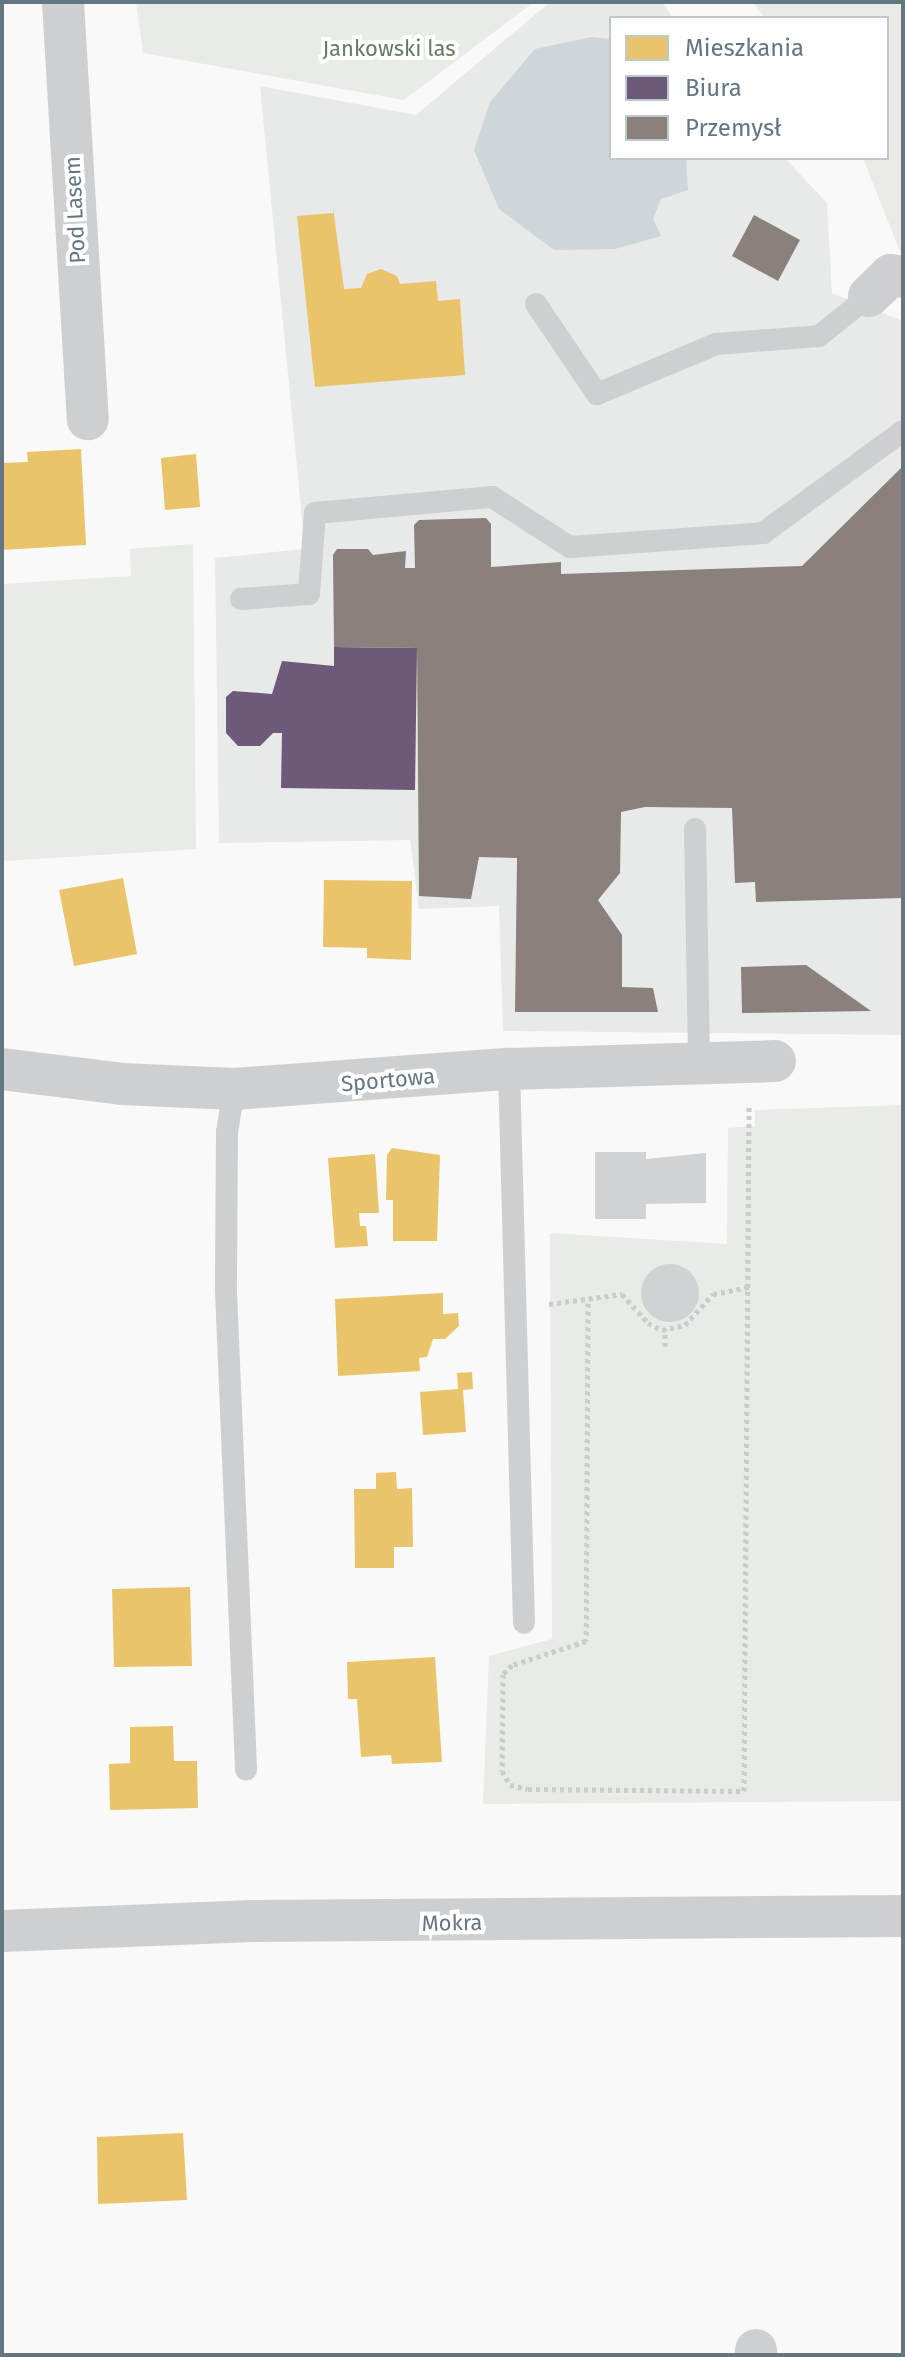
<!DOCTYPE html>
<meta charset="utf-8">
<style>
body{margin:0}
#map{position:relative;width:905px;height:2357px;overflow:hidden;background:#f9f9f9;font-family:"Fira Sans",sans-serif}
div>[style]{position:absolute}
.built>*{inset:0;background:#e8e9e9}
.green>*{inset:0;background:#e8ebe6}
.water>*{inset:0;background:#ced6d9}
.homes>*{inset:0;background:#e9c46a}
.offices>*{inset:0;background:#6d597a}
.industry>*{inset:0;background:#8a817c}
.building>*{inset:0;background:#d0d2d3}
.round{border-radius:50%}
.path>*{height:5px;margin-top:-2.5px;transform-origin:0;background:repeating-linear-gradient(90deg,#cbcccd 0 4px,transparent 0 8px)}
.lane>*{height:22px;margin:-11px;padding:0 11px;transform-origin:11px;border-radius:11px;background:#cecfd0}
.street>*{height:42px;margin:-21px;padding:0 21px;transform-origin:21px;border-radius:21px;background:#cecfd0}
span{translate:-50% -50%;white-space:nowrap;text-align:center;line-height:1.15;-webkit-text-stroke:8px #fff;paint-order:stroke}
.park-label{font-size:22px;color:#687a64}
.street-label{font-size:22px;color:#657683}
.frame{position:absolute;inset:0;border:4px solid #657683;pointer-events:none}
.legend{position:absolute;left:609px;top:16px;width:280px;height:144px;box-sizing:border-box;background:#fff;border:2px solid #c1c8cd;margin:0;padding:10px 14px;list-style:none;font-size:24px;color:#657683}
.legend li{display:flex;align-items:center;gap:16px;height:40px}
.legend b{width:40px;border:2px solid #c1c8cd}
</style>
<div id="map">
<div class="built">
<div style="clip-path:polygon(550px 2px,662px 2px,673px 18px,611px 18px,611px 158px,785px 158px,827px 203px,832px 293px,903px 321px,903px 1035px,503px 1031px,499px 906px,419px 909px,410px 840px,219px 843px,215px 558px,305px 549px,260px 86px,416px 115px)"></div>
</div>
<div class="green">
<div style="clip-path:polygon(136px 2px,534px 2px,404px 100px,143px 53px)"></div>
<div style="clip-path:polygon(753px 2px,903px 2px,903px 259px,863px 158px,887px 158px,887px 18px,765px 18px)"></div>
<div style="clip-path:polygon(193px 544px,196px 849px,2px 861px,2px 584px,131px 576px,130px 549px)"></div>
<div style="clip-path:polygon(903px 1105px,903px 1801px,483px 1804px,489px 1656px,552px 1639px,550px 1233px,727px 1244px,728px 1128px,755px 1126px,755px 1110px)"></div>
</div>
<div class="water">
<div style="clip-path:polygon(591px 37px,611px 39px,611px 158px,686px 158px,688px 190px,661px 199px,653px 219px,661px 236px,615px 249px,554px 250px,499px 209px,474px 150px,490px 102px,535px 49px)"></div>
</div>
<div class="homes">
<div style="clip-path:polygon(333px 207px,344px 289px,361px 288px,367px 274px,381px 269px,397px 276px,400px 284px,436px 281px,438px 301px,460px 299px,465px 375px,315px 387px,297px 216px,333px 213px)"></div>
<div style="clip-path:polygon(81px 449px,86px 545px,2px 550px,2px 463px,28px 462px,27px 452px)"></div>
<div style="clip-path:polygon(196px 454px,200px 507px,165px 510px,161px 458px)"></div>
<div style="clip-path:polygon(123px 878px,137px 954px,74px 966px,59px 890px)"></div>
<div style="clip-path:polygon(324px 880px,412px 881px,411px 960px,367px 958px,367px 948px,323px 947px)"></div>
<div style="clip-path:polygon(392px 1148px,440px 1155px,437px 1241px,393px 1241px,393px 1200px,386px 1200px,387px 1155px)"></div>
<div style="clip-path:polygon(375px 1154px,379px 1213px,359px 1213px,360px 1226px,366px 1226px,368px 1246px,335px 1248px,328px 1158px)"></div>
<div style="clip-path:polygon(443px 1293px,443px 1314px,458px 1313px,459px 1326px,445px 1339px,433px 1339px,427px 1357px,419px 1358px,420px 1371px,338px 1376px,335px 1299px)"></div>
<div style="clip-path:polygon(472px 1372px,473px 1389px,463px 1390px,466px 1432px,423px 1435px,420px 1392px,458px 1389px,457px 1373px)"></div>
<div style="clip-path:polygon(396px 1472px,397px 1489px,412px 1488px,413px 1547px,394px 1547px,394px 1568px,355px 1568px,354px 1489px,376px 1489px,376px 1473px)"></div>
<div style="clip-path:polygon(190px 1587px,192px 1666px,114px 1667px,112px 1589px)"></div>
<div style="clip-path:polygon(435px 1657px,442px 1762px,392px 1764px,391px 1755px,361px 1757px,357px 1699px,348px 1699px,347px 1662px)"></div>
<div style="clip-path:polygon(173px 1726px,174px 1761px,197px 1761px,198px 1808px,110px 1810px,109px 1764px,130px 1763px,130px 1727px)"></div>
<div style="clip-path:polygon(183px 2133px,187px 2200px,98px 2204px,97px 2137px)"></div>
</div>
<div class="offices">
<div style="clip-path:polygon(334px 647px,417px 648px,415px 790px,281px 788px,282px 733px,273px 733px,260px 746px,238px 746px,226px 733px,226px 697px,233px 691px,272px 694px,282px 661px,334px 666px)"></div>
</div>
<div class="industry">
<div style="clip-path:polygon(754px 215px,800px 240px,778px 281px,732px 256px)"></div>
<div style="clip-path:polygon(903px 466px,903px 898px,756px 902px,755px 882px,735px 883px,732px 808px,645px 807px,621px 812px,620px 873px,598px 900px,622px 935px,622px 987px,653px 988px,658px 1012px,515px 1012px,517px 858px,479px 857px,471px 899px,419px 896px,417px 648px,334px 647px,333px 555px,337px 549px,368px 549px,373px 555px,406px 551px,405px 568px,415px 568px,414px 525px,419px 520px,486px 518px,491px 524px,491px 567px,561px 562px,561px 574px,802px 566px)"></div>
<div style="clip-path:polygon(806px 965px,871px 1011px,742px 1013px,741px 967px)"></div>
</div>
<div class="building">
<div style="clip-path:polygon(595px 1152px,646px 1152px,646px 1159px,706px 1153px,706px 1203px,646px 1204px,646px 1219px,595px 1219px)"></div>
<div class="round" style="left:641px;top:1264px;width:58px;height:58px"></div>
</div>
<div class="path">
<div style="left:588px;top:1303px;width:338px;rotate:90.3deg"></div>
<div style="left:586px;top:1641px;width:78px;rotate:162deg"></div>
<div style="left:512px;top:1665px;width:13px;rotate:135deg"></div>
<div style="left:503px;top:1674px;width:97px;rotate:90.6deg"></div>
<div style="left:502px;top:1771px;width:16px;rotate:60deg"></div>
<div style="left:510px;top:1785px;width:18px;rotate:13deg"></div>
<div style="left:528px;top:1789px;width:216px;rotate:0.5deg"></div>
<div style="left:744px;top:1791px;width:687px;rotate:-89.58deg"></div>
<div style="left:549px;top:1304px;width:74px;rotate:-7.8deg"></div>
<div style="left:622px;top:1294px;width:39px;rotate:48deg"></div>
<div style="left:648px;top:1323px;width:16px;rotate:27deg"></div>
<div style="left:662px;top:1330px;width:24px;rotate:-12deg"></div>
<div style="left:685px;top:1325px;width:42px;rotate:-47.9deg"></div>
<div style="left:713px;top:1294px;width:37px;rotate:-11deg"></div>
<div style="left:665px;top:1346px;width:17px;rotate:-90deg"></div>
</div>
<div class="lane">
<div style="left:536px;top:304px;width:109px;rotate:55.9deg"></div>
<div style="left:597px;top:394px;width:129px;rotate:-22.8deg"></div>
<div style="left:716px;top:344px;width:103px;rotate:-4.4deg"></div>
<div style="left:819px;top:336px;width:64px;rotate:-38.7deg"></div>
<div style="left:241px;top:599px;width:68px;rotate:-4.2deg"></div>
<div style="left:309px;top:594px;width:81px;rotate:-85.8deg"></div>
<div style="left:315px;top:513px;width:178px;rotate:-5.2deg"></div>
<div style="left:492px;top:497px;width:93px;rotate:32.7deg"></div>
<div style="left:570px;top:547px;width:194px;rotate:-4.1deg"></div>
<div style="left:763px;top:533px;width:173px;rotate:-36.1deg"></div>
<div style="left:695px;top:829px;width:235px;rotate:89deg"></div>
<div style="left:509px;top:1069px;width:554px;rotate:88.45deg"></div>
<div style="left:234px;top:1089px;width:44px;rotate:99.2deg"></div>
<div style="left:227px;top:1132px;width:159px;rotate:90.4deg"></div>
<div style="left:226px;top:1291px;width:479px;rotate:87.6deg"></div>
</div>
<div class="street">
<div style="left:63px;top:2px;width:418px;rotate:86.6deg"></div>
<div style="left:869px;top:296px;width:30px;rotate:-44deg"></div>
<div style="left:891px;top:275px;width:12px;rotate:9deg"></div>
<div style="left:2px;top:1069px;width:121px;rotate:7.1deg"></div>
<div style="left:122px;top:1084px;width:112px;rotate:2.6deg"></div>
<div style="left:234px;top:1089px;width:276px;rotate:-4.2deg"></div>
<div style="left:509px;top:1069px;width:266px;rotate:-1.7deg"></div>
<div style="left:2px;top:1931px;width:251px;rotate:-2.3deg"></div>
<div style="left:253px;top:1921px;width:650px;rotate:-0.44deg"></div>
<div style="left:756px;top:2355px;width:5px;rotate:-90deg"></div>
</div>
<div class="park-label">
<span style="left:389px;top:49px">Jankowski las</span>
</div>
<div class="street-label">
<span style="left:75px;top:210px;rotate:-93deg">Pod Lasem</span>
<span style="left:388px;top:1080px;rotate:-5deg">Sportowa</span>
<span style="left:452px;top:1923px;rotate:-1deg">Mokra</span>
</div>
<div class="frame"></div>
<ul class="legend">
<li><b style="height:22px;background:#e9c46a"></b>Mieszkania</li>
<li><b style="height:22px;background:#6d597a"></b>Biura</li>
<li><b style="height:22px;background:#8a817c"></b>Przemysł</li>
</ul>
</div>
